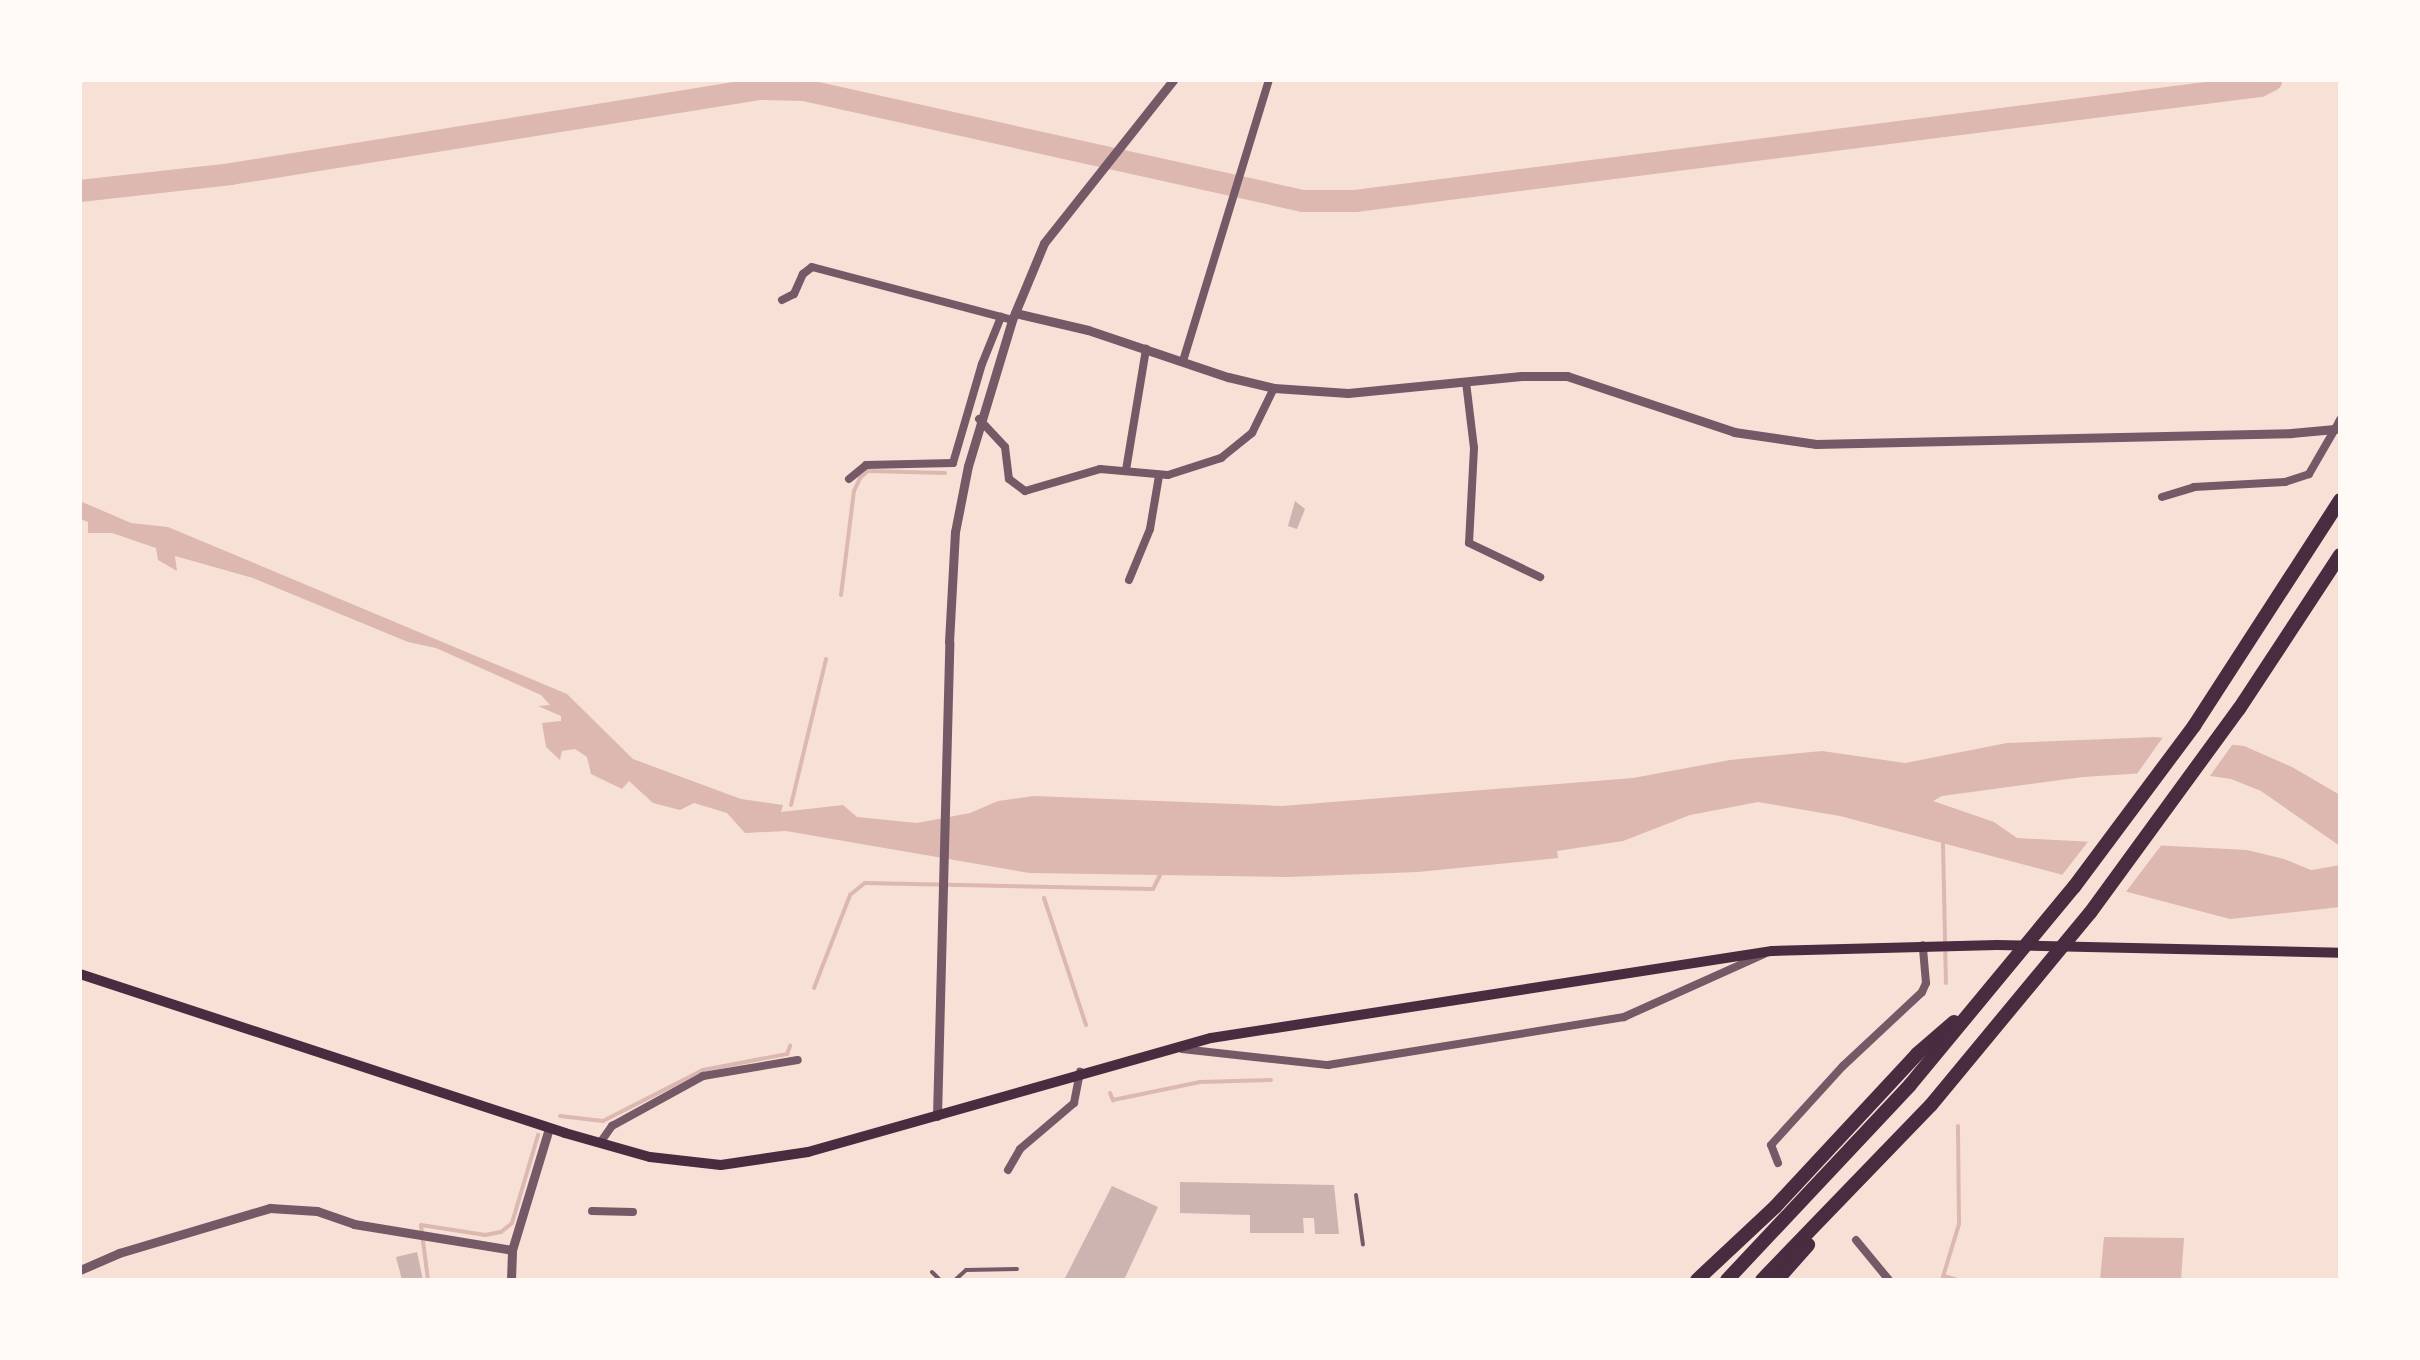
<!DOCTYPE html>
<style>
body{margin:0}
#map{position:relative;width:2420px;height:1360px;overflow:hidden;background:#f7e1d7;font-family:"Roboto Condensed",sans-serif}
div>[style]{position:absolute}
.water>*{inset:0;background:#dcb8b0}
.pier>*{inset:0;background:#f7e1d7}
.stream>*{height:4px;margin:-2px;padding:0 2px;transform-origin:2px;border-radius:2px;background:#dcb8b0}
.river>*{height:22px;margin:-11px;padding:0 11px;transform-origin:11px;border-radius:11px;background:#dcb8b0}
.building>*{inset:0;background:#ccb4b1}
.service>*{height:4px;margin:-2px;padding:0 2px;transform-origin:2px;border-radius:2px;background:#755966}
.minor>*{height:8px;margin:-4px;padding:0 4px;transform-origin:4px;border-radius:4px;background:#755966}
.tertiary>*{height:9px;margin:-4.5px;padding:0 4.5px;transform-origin:4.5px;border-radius:4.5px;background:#755966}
.secondary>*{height:10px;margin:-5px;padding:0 5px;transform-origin:5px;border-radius:5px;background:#4a2c40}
.motorway>*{height:14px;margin:-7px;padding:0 7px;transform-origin:7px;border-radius:7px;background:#4a2c40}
span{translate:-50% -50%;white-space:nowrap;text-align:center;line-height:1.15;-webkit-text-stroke:8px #fffaf5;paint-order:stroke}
.frame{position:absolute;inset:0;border:82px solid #fffaf5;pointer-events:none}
</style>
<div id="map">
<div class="water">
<div style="clip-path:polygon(80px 501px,131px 523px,168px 527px,567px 694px,633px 759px,741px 799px,783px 805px,781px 812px,843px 805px,857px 817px,917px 823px,970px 813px,998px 801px,1034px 796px,1282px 806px,1633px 778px,1730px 760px,1822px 751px,1905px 763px,2007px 743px,2155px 737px,2244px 746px,2292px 767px,2340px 795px,2340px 846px,2261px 791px,2231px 779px,2176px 771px,2083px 777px,1942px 796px,1933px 801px,1994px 822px,2017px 838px,2247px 850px,2284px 859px,2340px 882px,2340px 907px,2230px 919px,1840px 816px,1758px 802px,1690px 815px,1623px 841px,1557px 851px,1558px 858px,1418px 872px,1288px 877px,1029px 873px,786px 831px,745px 833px,727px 813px,694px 803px,680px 810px,653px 803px,629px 781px,622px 789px,591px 774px,587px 757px,575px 749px,562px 751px,560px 760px,546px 747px,542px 723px,561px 721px,561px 716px,538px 706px,550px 705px,541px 695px,436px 648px,408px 642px,253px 578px,175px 556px,177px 571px,158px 560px,156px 548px,112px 533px,88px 533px,88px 522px,80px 519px)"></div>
<div style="clip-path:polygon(2104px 1237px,2184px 1238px,2181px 1280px,2100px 1280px)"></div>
</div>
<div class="pier">
<div style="clip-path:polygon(2166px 733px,2235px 741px,2207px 780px,2134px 778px)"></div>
<div style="clip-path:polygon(2094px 834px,2166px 839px,2122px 897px,2059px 879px)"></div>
</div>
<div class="stream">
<div style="left:841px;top:595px;width:105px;rotate:-82.9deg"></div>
<div style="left:854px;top:491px;width:14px;rotate:-65deg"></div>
<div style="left:860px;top:478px;width:11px;rotate:-41deg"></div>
<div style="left:868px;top:471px;width:77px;rotate:1.5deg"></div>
<div style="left:791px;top:805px;width:150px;rotate:-76.5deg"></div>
<div style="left:1943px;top:843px;width:140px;rotate:88.8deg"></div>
<div style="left:1044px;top:898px;width:134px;rotate:71.7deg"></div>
<div style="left:814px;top:988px;width:100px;rotate:-68.8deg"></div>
<div style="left:850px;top:895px;width:19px;rotate:-39deg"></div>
<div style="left:865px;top:883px;width:288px;rotate:1.2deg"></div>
<div style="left:1153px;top:889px;width:16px;rotate:-63deg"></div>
<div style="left:1110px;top:1093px;width:8px;rotate:67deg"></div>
<div style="left:1113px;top:1100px;width:89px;rotate:-11.7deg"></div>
<div style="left:1200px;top:1082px;width:71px;rotate:-1.6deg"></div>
<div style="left:560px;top:1116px;width:43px;rotate:6.6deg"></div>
<div style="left:603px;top:1121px;width:112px;rotate:-27deg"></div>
<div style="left:703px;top:1070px;width:86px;rotate:-10.8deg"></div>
<div style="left:787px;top:1054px;width:9px;rotate:-69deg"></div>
<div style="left:1944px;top:1276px;width:15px;rotate:16deg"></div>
<div style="left:428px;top:1280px;width:55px;rotate:-97.3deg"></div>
<div style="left:421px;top:1225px;width:65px;rotate:8.9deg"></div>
<div style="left:485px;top:1235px;width:16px;rotate:-11deg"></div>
<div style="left:501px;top:1232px;width:14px;rotate:-39deg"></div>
<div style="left:512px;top:1223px;width:92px;rotate:-73.5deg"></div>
<div style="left:1942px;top:1280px;width:59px;rotate:-73.1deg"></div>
<div style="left:1959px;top:1224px;width:98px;rotate:-90.6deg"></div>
</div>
<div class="river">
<div style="left:80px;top:191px;width:152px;rotate:-6.4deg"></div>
<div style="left:231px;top:174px;width:536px;rotate:-9.13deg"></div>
<div style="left:760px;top:89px;width:44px;rotate:1.3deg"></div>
<div style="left:804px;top:90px;width:511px;rotate:12.54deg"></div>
<div style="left:1303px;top:201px;width:52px"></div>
<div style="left:1355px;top:201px;width:912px;rotate:-7.24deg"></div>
<div style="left:2260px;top:86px;width:13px;rotate:-27deg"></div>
<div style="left:2301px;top:883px;width:40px;rotate:-10deg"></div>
</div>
<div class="building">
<div style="clip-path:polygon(1295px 501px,1305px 509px,1297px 529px,1288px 526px)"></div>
<div style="clip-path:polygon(1180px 1182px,1334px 1185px,1339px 1234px,1315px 1234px,1314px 1218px,1303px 1218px,1304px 1233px,1250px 1233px,1250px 1215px,1180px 1213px)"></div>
<div style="clip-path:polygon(1112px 1186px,1158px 1207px,1124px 1280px,1064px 1280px)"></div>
<div style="clip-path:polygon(417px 1252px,423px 1280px,402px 1280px,396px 1257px)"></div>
</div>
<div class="service">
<div style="left:1356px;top:1195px;width:50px;rotate:82deg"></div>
<div style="left:932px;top:1272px;width:11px;rotate:45deg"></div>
<div style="left:955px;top:1280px;width:15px;rotate:-42deg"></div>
<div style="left:966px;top:1270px;width:51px;rotate:-1.1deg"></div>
</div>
<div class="minor">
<div style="left:782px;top:300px;width:13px;rotate:-27deg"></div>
<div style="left:794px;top:294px;width:22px;rotate:-66deg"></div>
<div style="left:803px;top:274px;width:11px;rotate:-38deg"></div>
<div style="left:812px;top:267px;width:207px;rotate:14.8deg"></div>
<div style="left:1183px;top:361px;width:294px;rotate:-73deg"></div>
<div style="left:1466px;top:382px;width:66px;rotate:83.1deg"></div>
<div style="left:1474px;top:448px;width:95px;rotate:93deg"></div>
<div style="left:1469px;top:543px;width:79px;rotate:25.6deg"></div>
<div style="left:979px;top:419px;width:38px;rotate:47deg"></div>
<div style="left:1005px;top:447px;width:32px;rotate:83deg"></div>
<div style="left:1009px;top:479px;width:20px;rotate:37deg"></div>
<div style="left:1025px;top:491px;width:78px;rotate:-16.3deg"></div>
<div style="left:1100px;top:469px;width:68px;rotate:5deg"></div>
<div style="left:1168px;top:475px;width:56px;rotate:-17.8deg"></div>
<div style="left:1221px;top:458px;width:40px;rotate:-39deg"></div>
<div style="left:1252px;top:433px;width:50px;rotate:-63.9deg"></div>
<div style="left:1126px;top:470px;width:123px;rotate:-80.6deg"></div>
<div style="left:849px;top:479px;width:22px;rotate:-39deg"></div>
<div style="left:866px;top:465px;width:87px;rotate:-1.3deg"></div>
<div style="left:953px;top:463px;width:103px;rotate:-73.7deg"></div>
<div style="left:982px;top:364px;width:51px;rotate:-68deg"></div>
<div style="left:2162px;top:497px;width:34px;rotate:-17deg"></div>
<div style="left:2194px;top:487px;width:91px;rotate:-3.1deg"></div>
<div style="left:2285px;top:482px;width:25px;rotate:-18deg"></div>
<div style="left:2309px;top:474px;width:52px;rotate:-60deg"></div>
<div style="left:1129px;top:580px;width:55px;rotate:-67.6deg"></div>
<div style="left:1150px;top:529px;width:54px;rotate:-80.4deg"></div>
<div style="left:1182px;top:1049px;width:147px;rotate:6.3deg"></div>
<div style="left:1328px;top:1065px;width:300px;rotate:-9.2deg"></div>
<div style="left:1624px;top:1017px;width:154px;rotate:-24.2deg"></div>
<div style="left:600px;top:1143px;width:21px;rotate:-55deg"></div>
<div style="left:612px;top:1126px;width:104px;rotate:-28.8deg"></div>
<div style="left:703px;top:1076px;width:96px;rotate:-9.6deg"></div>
<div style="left:1778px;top:1163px;width:19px;rotate:-111deg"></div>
<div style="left:1771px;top:1145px;width:107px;rotate:-47.7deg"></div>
<div style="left:1843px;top:1066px;width:108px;rotate:-43.1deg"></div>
<div style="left:1922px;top:992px;width:10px;rotate:-66deg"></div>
<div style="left:1926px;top:983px;width:38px;rotate:-95deg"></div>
<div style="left:1008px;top:1170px;width:24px;rotate:-60deg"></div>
<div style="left:1020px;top:1149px;width:71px;rotate:-40.4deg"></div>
<div style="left:1074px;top:1103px;width:32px;rotate:-79deg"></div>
<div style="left:592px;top:1211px;width:41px;rotate:1.4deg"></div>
<div style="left:1856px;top:1240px;width:52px;rotate:50.5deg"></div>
</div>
<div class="tertiary">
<div style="left:1015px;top:313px;width:75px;rotate:13.1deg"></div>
<div style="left:1088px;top:330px;width:148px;rotate:18.6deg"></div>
<div style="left:1228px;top:377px;width:47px;rotate:13.4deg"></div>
<div style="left:1274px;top:388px;width:74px;rotate:3.9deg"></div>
<div style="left:1348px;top:393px;width:174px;rotate:-5.6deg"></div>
<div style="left:1521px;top:376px;width:46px"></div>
<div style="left:1567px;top:376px;width:176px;rotate:18.5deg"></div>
<div style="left:1734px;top:432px;width:83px;rotate:8.3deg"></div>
<div style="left:1816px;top:444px;width:475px;rotate:-1.3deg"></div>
<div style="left:2291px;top:433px;width:44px;rotate:-5.2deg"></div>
<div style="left:2335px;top:429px;width:11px;rotate:-63deg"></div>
<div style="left:937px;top:1116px;width:474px;rotate:-88.5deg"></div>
<div style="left:949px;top:642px;width:110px;rotate:-86.9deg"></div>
<div style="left:955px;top:532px;width:67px;rotate:-78.9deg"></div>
<div style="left:968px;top:466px;width:152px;rotate:-73.2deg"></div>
<div style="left:1012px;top:320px;width:83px;rotate:-67.4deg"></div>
<div style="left:1044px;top:243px;width:208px;rotate:-51.6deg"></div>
<div style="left:80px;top:1270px;width:43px;rotate:-23.6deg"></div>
<div style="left:119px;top:1253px;width:158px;rotate:-16.6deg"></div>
<div style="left:270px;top:1208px;width:47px;rotate:3.7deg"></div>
<div style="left:317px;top:1211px;width:39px;rotate:19deg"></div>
<div style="left:354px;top:1224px;width:160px;rotate:9.3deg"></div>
<div style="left:512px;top:1250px;width:127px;rotate:-73.1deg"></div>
<div style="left:511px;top:1280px;width:30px;rotate:-88deg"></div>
</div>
<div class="secondary">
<div style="left:80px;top:974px;width:510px;rotate:18.15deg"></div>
<div style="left:565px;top:1133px;width:88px;rotate:15.8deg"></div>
<div style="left:650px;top:1157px;width:71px;rotate:6.4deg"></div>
<div style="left:721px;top:1165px;width:88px;rotate:-8.5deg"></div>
<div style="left:808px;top:1152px;width:419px;rotate:-15.8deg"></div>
<div style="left:1211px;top:1038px;width:568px;rotate:-8.82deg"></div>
<div style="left:1772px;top:951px;width:225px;rotate:-1.5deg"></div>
<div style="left:1997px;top:945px;width:343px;rotate:1.3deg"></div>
</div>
<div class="motorway">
<div style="left:1697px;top:1280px;width:107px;rotate:-43.1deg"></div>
<div style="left:1775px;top:1207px;width:209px;rotate:-47.1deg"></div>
<div style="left:1917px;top:1054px;width:49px;rotate:-40.9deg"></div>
<div style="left:1727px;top:1280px;width:267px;rotate:-46.8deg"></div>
<div style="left:1910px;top:1085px;width:257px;rotate:-50.4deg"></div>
<div style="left:2074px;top:887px;width:201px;rotate:-53.3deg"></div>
<div style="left:2194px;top:726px;width:269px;rotate:-57.1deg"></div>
<div style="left:1762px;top:1280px;width:243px;rotate:-46deg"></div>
<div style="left:1931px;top:1105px;width:249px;rotate:-50.4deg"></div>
<div style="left:2090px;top:913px;width:253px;rotate:-53.9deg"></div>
<div style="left:2239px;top:709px;width:184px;rotate:-56.7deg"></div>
<div style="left:1777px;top:1280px;width:47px;rotate:-48.5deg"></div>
</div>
<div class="frame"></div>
</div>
